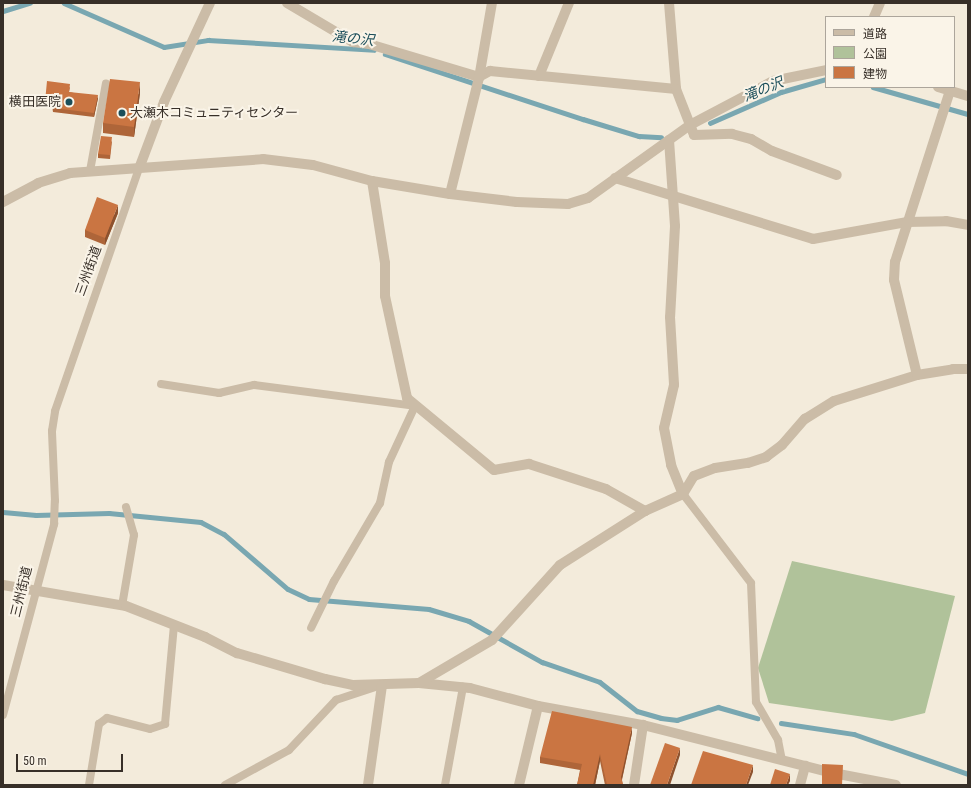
<!DOCTYPE html>
<meta charset="utf-8">
<style>
body{margin:0}
#map{position:relative;width:971px;height:788px;overflow:hidden;background:#f3ebdb;font-family:"Roboto Condensed","Noto Sans JP",sans-serif}
div>[style]{position:absolute}
.green>*{inset:0;background:#b0c29a}
.stream>*{height:4.5px;margin:-2.25px;padding:0 2.25px;transform-origin:2.25px;border-radius:2.25px;background:#79a7b1}
.service>*{height:8px;margin:-4px;padding:0 4px;transform-origin:4px;border-radius:4px;background:#cbbca7}
.minor>*{height:10px;margin:-5px;padding:0 5px;transform-origin:5px;border-radius:5px;background:#cbbca7}
.tertiary>*{height:10px;margin:-5px;padding:0 5px;transform-origin:5px;border-radius:5px;background:#cbbca7}
.wall>*{inset:0;background:#ae6539}
.shaded-wall>*{inset:0;background:#8d522e}
.building>*{inset:0;background:#ca7542}
.dots>*{width:11px;height:11px;translate:-50% -50%;box-sizing:border-box;border:2px solid #faf4e8;border-radius:50%}
span{translate:-50% -50%;white-space:nowrap;text-align:center;line-height:1.15;-webkit-text-stroke:4px #faf4e8;paint-order:stroke}
.poi-label{font-size:13px;color:#372f28}
.right{translate:-100% -50%;text-align:right}
.left{translate:0 -50%;text-align:left}
.street-label{font-size:13px;color:#372f28}
.water-label{font-size:14px;color:#1b4e5a;font-style:italic}
.frame{position:absolute;inset:0;border:4px solid #372f28;pointer-events:none}
.legend{position:absolute;left:825px;top:16px;width:130px;height:72px;box-sizing:border-box;background:#faf4e8;border:1px solid #aca59b;margin:0;padding:5px 7px;list-style:none;font-size:12px;color:#372f28}
.legend li{display:flex;align-items:center;gap:8px;height:20px}
.legend b{width:20px;border:1px solid #aca59b}
.scale{position:absolute;left:16px;top:754px;width:107px;height:18px;box-sizing:border-box;border:2px solid #372f28;border-top:0;padding-left:5px;font-size:12px;line-height:14px;white-space:nowrap;color:#372f28;-webkit-text-stroke:3px #faf4e8;paint-order:stroke}
</style>
<div id="map">
<div class="green">
<div style="clip-path:polygon(792px 561px,955px 596px,925px 713px,892px 721px,769px 703px,758px 668px)"></div>
</div>
<div class="stream">
<div style="left:64px;top:3px;width:109px;rotate:23.7deg"></div>
<div style="left:164px;top:47px;width:45px;rotate:-9deg"></div>
<div style="left:208px;top:40px;width:166px;rotate:3.4deg"></div>
<div style="left:3px;top:11px;width:28px;rotate:-17deg"></div>
<div style="left:385px;top:54px;width:208px;rotate:18.2deg"></div>
<div style="left:583px;top:119px;width:59px;rotate:16.9deg"></div>
<div style="left:639px;top:136px;width:22px;rotate:3deg"></div>
<div style="left:873px;top:87px;width:99px;rotate:15.9deg"></div>
<div style="left:710px;top:123px;width:77px;rotate:-23.6deg"></div>
<div style="left:781px;top:92px;width:47px;rotate:-16.1deg"></div>
<div style="left:3px;top:512px;width:33px;rotate:5deg"></div>
<div style="left:36px;top:515px;width:73px;rotate:-1.6deg"></div>
<div style="left:109px;top:513px;width:92px;rotate:5.6deg"></div>
<div style="left:201px;top:522px;width:26px;rotate:28deg"></div>
<div style="left:224px;top:534px;width:84px;rotate:40.7deg"></div>
<div style="left:288px;top:589px;width:23px;rotate:25deg"></div>
<div style="left:309px;top:599px;width:120px;rotate:4.8deg"></div>
<div style="left:429px;top:609px;width:42px;rotate:16.7deg"></div>
<div style="left:469px;top:621px;width:84px;rotate:29.3deg"></div>
<div style="left:542px;top:662px;width:61px;rotate:19deg"></div>
<div style="left:600px;top:682px;width:47px;rotate:38.1deg"></div>
<div style="left:637px;top:711px;width:25px;rotate:16deg"></div>
<div style="left:661px;top:718px;width:16px;rotate:7deg"></div>
<div style="left:677px;top:720px;width:43px;rotate:-17.6deg"></div>
<div style="left:718px;top:707px;width:41px;rotate:15.8deg"></div>
<div style="left:781px;top:723px;width:74px;rotate:8.6deg"></div>
<div style="left:854px;top:734px;width:121px;rotate:19.3deg"></div>
</div>
<div class="service">
<div style="left:90px;top:171px;width:89px;rotate:-79.7deg"></div>
<div style="left:161px;top:384px;width:59px;rotate:8.8deg"></div>
<div style="left:219px;top:393px;width:36px;rotate:-13deg"></div>
<div style="left:254px;top:385px;width:162px;rotate:7.4deg"></div>
<div style="left:415px;top:406px;width:62px;rotate:114.9deg"></div>
<div style="left:389px;top:462px;width:42px;rotate:102.4deg"></div>
<div style="left:380px;top:503px;width:91px;rotate:120.5deg"></div>
<div style="left:334px;top:581px;width:52px;rotate:116.1deg"></div>
<div style="left:683px;top:494px;width:112px;rotate:52.6deg"></div>
<div style="left:751px;top:583px;width:119px;rotate:87.6deg"></div>
<div style="left:756px;top:702px;width:44px;rotate:59.9deg"></div>
<div style="left:778px;top:740px;width:21px;rotate:79deg"></div>
<div style="left:122px;top:606px;width:72px;rotate:-80.4deg"></div>
<div style="left:134px;top:535px;width:29px;rotate:-106deg"></div>
<div style="left:3px;top:715px;width:198px;rotate:-75deg"></div>
<div style="left:54px;top:524px;width:23px;rotate:-88deg"></div>
<div style="left:55px;top:501px;width:70px;rotate:-92.5deg"></div>
<div style="left:52px;top:431px;width:20px;rotate:-81deg"></div>
<div style="left:55px;top:411px;width:259px;rotate:-70.9deg"></div>
<div style="left:89px;top:785px;width:62px;rotate:-80.7deg"></div>
<div style="left:99px;top:724px;width:10px;rotate:-37deg"></div>
<div style="left:107px;top:718px;width:44px;rotate:14.3deg"></div>
<div style="left:150px;top:729px;width:16px;rotate:-18deg"></div>
<div style="left:165px;top:724px;width:99px;rotate:-84.8deg"></div>
<div style="left:225px;top:785px;width:73px;rotate:-28.7deg"></div>
<div style="left:289px;top:750px;width:69px;rotate:-46.8deg"></div>
<div style="left:336px;top:700px;width:44px;rotate:-18.4deg"></div>
<div style="left:445px;top:785px;width:100px;rotate:-79.6deg"></div>
</div>
<div class="minor">
<div style="left:287px;top:3px;width:77px;rotate:30.6deg"></div>
<div style="left:353px;top:42px;width:16px;rotate:7deg"></div>
<div style="left:369px;top:44px;width:115px;rotate:16.7deg"></div>
<div style="left:479px;top:77px;width:13px;rotate:-29deg"></div>
<div style="left:490px;top:71px;width:187px;rotate:5.5deg"></div>
<div style="left:669px;top:3px;width:86px;rotate:85.3deg"></div>
<div style="left:676px;top:89px;width:49px;rotate:68.6deg"></div>
<div style="left:694px;top:135px;width:38px;rotate:-2deg"></div>
<div style="left:732px;top:134px;width:20px;rotate:15deg"></div>
<div style="left:751px;top:139px;width:24px;rotate:30deg"></div>
<div style="left:772px;top:151px;width:69px;rotate:20.3deg"></div>
<div style="left:874px;top:17px;width:15px;rotate:-67deg"></div>
<div style="left:539px;top:76px;width:79px;rotate:-67.7deg"></div>
<div style="left:669px;top:140px;width:86px;rotate:86deg"></div>
<div style="left:675px;top:226px;width:91px;rotate:93.1deg"></div>
<div style="left:670px;top:317px;width:68px;rotate:86.6deg"></div>
<div style="left:674px;top:385px;width:44px;rotate:103.1deg"></div>
<div style="left:664px;top:428px;width:38px;rotate:79deg"></div>
<div style="left:671px;top:465px;width:31px;rotate:68deg"></div>
<div style="left:140px;top:166px;width:68px;rotate:-69.4deg"></div>
<div style="left:164px;top:102px;width:109px;rotate:-65.1deg"></div>
<div style="left:615px;top:178px;width:207px;rotate:17.1deg"></div>
<div style="left:813px;top:239px;width:96px;rotate:-10.3deg"></div>
<div style="left:907px;top:222px;width:39px;rotate:-1deg"></div>
<div style="left:946px;top:221px;width:22px;rotate:10deg"></div>
<div style="left:372px;top:181px;width:83px;rotate:81deg"></div>
<div style="left:385px;top:263px;width:33px;rotate:90deg"></div>
<div style="left:385px;top:296px;width:104px;rotate:77.8deg"></div>
<div style="left:407px;top:398px;width:113px;rotate:39.6deg"></div>
<div style="left:494px;top:470px;width:36px;rotate:-10deg"></div>
<div style="left:529px;top:464px;width:81px;rotate:18deg"></div>
<div style="left:606px;top:489px;width:45px;rotate:29.4deg"></div>
<div style="left:450px;top:194px;width:120px;rotate:-76deg"></div>
<div style="left:479px;top:78px;width:76px;rotate:-80.2deg"></div>
<div style="left:917px;top:375px;width:98px;rotate:-103.6deg"></div>
<div style="left:894px;top:280px;width:18px;rotate:-87deg"></div>
<div style="left:895px;top:262px;width:180px;rotate:-72.2deg"></div>
<div style="left:3px;top:585px;width:125px;rotate:9.7deg"></div>
<div style="left:126px;top:606px;width:85px;rotate:21.4deg"></div>
<div style="left:205px;top:637px;width:36px;rotate:27deg"></div>
<div style="left:237px;top:653px;width:92px;rotate:16.5deg"></div>
<div style="left:325px;top:679px;width:29px;rotate:12deg"></div>
<div style="left:353px;top:685px;width:66px;rotate:-1.7deg"></div>
<div style="left:419px;top:683px;width:51px;rotate:5.6deg"></div>
<div style="left:470px;top:688px;width:70px;rotate:14.8deg"></div>
<div style="left:538px;top:706px;width:107px;rotate:10.3deg"></div>
<div style="left:643px;top:725px;width:196px;rotate:14.2deg"></div>
<div style="left:833px;top:773px;width:64px;rotate:10.8deg"></div>
<div style="left:419px;top:683px;width:85px;rotate:-30.5deg"></div>
<div style="left:492px;top:640px;width:101px;rotate:-47.8deg"></div>
<div style="left:560px;top:565px;width:101px;rotate:-32.4deg"></div>
<div style="left:645px;top:511px;width:42px;rotate:-24.1deg"></div>
<div style="left:683px;top:494px;width:21px;rotate:-59deg"></div>
<div style="left:694px;top:476px;width:22px;rotate:-21deg"></div>
<div style="left:715px;top:468px;width:33px;rotate:-9deg"></div>
<div style="left:748px;top:463px;width:19px;rotate:-18deg"></div>
<div style="left:766px;top:457px;width:20px;rotate:-37deg"></div>
<div style="left:782px;top:445px;width:35px;rotate:-49deg"></div>
<div style="left:805px;top:419px;width:34px;rotate:-32deg"></div>
<div style="left:834px;top:401px;width:87px;rotate:-17.4deg"></div>
<div style="left:917px;top:375px;width:36px;rotate:-9deg"></div>
<div style="left:953px;top:369px;width:15px"></div>
<div style="left:368px;top:785px;width:101px;rotate:-82deg"></div>
<div style="left:519px;top:785px;width:81px;rotate:-76.5deg"></div>
<div style="left:634px;top:785px;width:61px;rotate:-81.5deg"></div>
<div style="left:800px;top:785px;width:20px;rotate:-75deg"></div>
</div>
<div class="tertiary">
<div style="left:938px;top:87px;width:31px;rotate:17deg"></div>
<div style="left:3px;top:202px;width:40px;rotate:-28deg"></div>
<div style="left:38px;top:183px;width:34px;rotate:-17deg"></div>
<div style="left:70px;top:173px;width:194px;rotate:-4.1deg"></div>
<div style="left:263px;top:159px;width:50px;rotate:6.8deg"></div>
<div style="left:313px;top:165px;width:61px;rotate:15.2deg"></div>
<div style="left:372px;top:181px;width:79px;rotate:9.5deg"></div>
<div style="left:450px;top:194px;width:67px;rotate:6.8deg"></div>
<div style="left:517px;top:202px;width:51px;rotate:2.2deg"></div>
<div style="left:568px;top:204px;width:21px;rotate:-17deg"></div>
<div style="left:588px;top:198px;width:125px;rotate:-35.6deg"></div>
<div style="left:690px;top:125px;width:94px;rotate:-27.9deg"></div>
<div style="left:773px;top:81px;width:54px;rotate:-11.7deg"></div>
</div>
<div class="wall">
<div style="clip-path:polygon(70px 87px,69px 92px,98px 98px,94px 117px,53px 112px,52px 106px,45px 105px,45px 102px)"></div>
<div style="clip-path:polygon(140px 93px,134px 137px,103px 133px,103px 123px)"></div>
<div style="clip-path:polygon(112px 141px,110px 159px,98px 158px,98px 154px)"></div>
<div style="clip-path:polygon(118px 213px,105px 245px,85px 237px,85px 230px)"></div>
<div style="clip-path:polygon(632px 733px,622px 780px,623px 785px,605px 785px,600px 761px,595px 785px,577px 785px,580px 770px,540px 763px,540px 757px)"></div>
</div>
<div class="shaded-wall">
<div style="clip-path:polygon(140px 82px,140px 93px,134px 137px,134px 127px)"></div>
<div style="clip-path:polygon(98px 95px,98px 98px,94px 117px,94px 113px)"></div>
<div style="clip-path:polygon(118px 205px,118px 213px,105px 245px,105px 238px)"></div>
<div style="clip-path:polygon(632px 727px,632px 733px,621px 783px,621px 777px)"></div>
<div style="clip-path:polygon(680px 748px,680px 755px,670px 785px,667px 785px)"></div>
<div style="clip-path:polygon(600px 754px,600px 761px,595px 785px,593px 785px)"></div>
<div style="clip-path:polygon(753px 765px,753px 772px,748px 785px,746px 785px)"></div>
<div style="clip-path:polygon(790px 774px,790px 781px,788px 785px,786px 785px)"></div>
</div>
<div class="building">
<div style="clip-path:polygon(110px 79px,140px 82px,134px 127px,103px 123px)"></div>
<div style="clip-path:polygon(47px 81px,70px 84px,69px 92px,98px 95px,94px 113px,53px 108px,52px 102px,45px 102px)"></div>
<div style="clip-path:polygon(101px 136px,112px 137px,110px 155px,98px 154px)"></div>
<div style="clip-path:polygon(97px 197px,118px 205px,105px 238px,85px 230px)"></div>
<div style="clip-path:polygon(552px 711px,632px 727px,621px 777px,623px 785px,607px 785px,600px 754px,593px 785px,577px 785px,582px 764px,540px 757px)"></div>
<div style="clip-path:polygon(665px 743px,680px 748px,667px 785px,650px 785px)"></div>
<div style="clip-path:polygon(703px 751px,753px 765px,746px 785px,691px 785px)"></div>
<div style="clip-path:polygon(822px 764px,843px 765px,842px 785px,822px 785px)"></div>
<div style="clip-path:polygon(775px 769px,790px 774px,786px 785px,770px 785px)"></div>
</div>
<div class="dots">
<div style="left:69px;top:102px;background:#1b4e5a"></div>
<div style="left:122px;top:113px;background:#1b4e5a"></div>
</div>
<div class="poi-label">
<span class="right" style="left:61px;top:102px">横田医院</span>
<span class="left" style="left:130px;top:113px">大瀬木コミュニティセンター</span>
</div>
<div class="street-label">
<span style="left:89px;top:271px;rotate:-70deg">三州街道</span>
<span style="left:22px;top:592px;rotate:-76deg">三州街道</span>
</div>
<div class="water-label">
<span style="left:353px;top:38px;rotate:6deg">滝の沢</span>
<span style="left:763px;top:89px;rotate:-22deg">滝の沢</span>
</div>
<div class="frame"></div>
<ul class="legend">
<li><b style="height:5px;background:#cbbca7"></b>道路</li>
<li><b style="height:11px;background:#b0c29a"></b>公園</li>
<li><b style="height:11px;background:#ca7542"></b>建物</li>
</ul>
<div class="scale">50 m</div>
</div>
